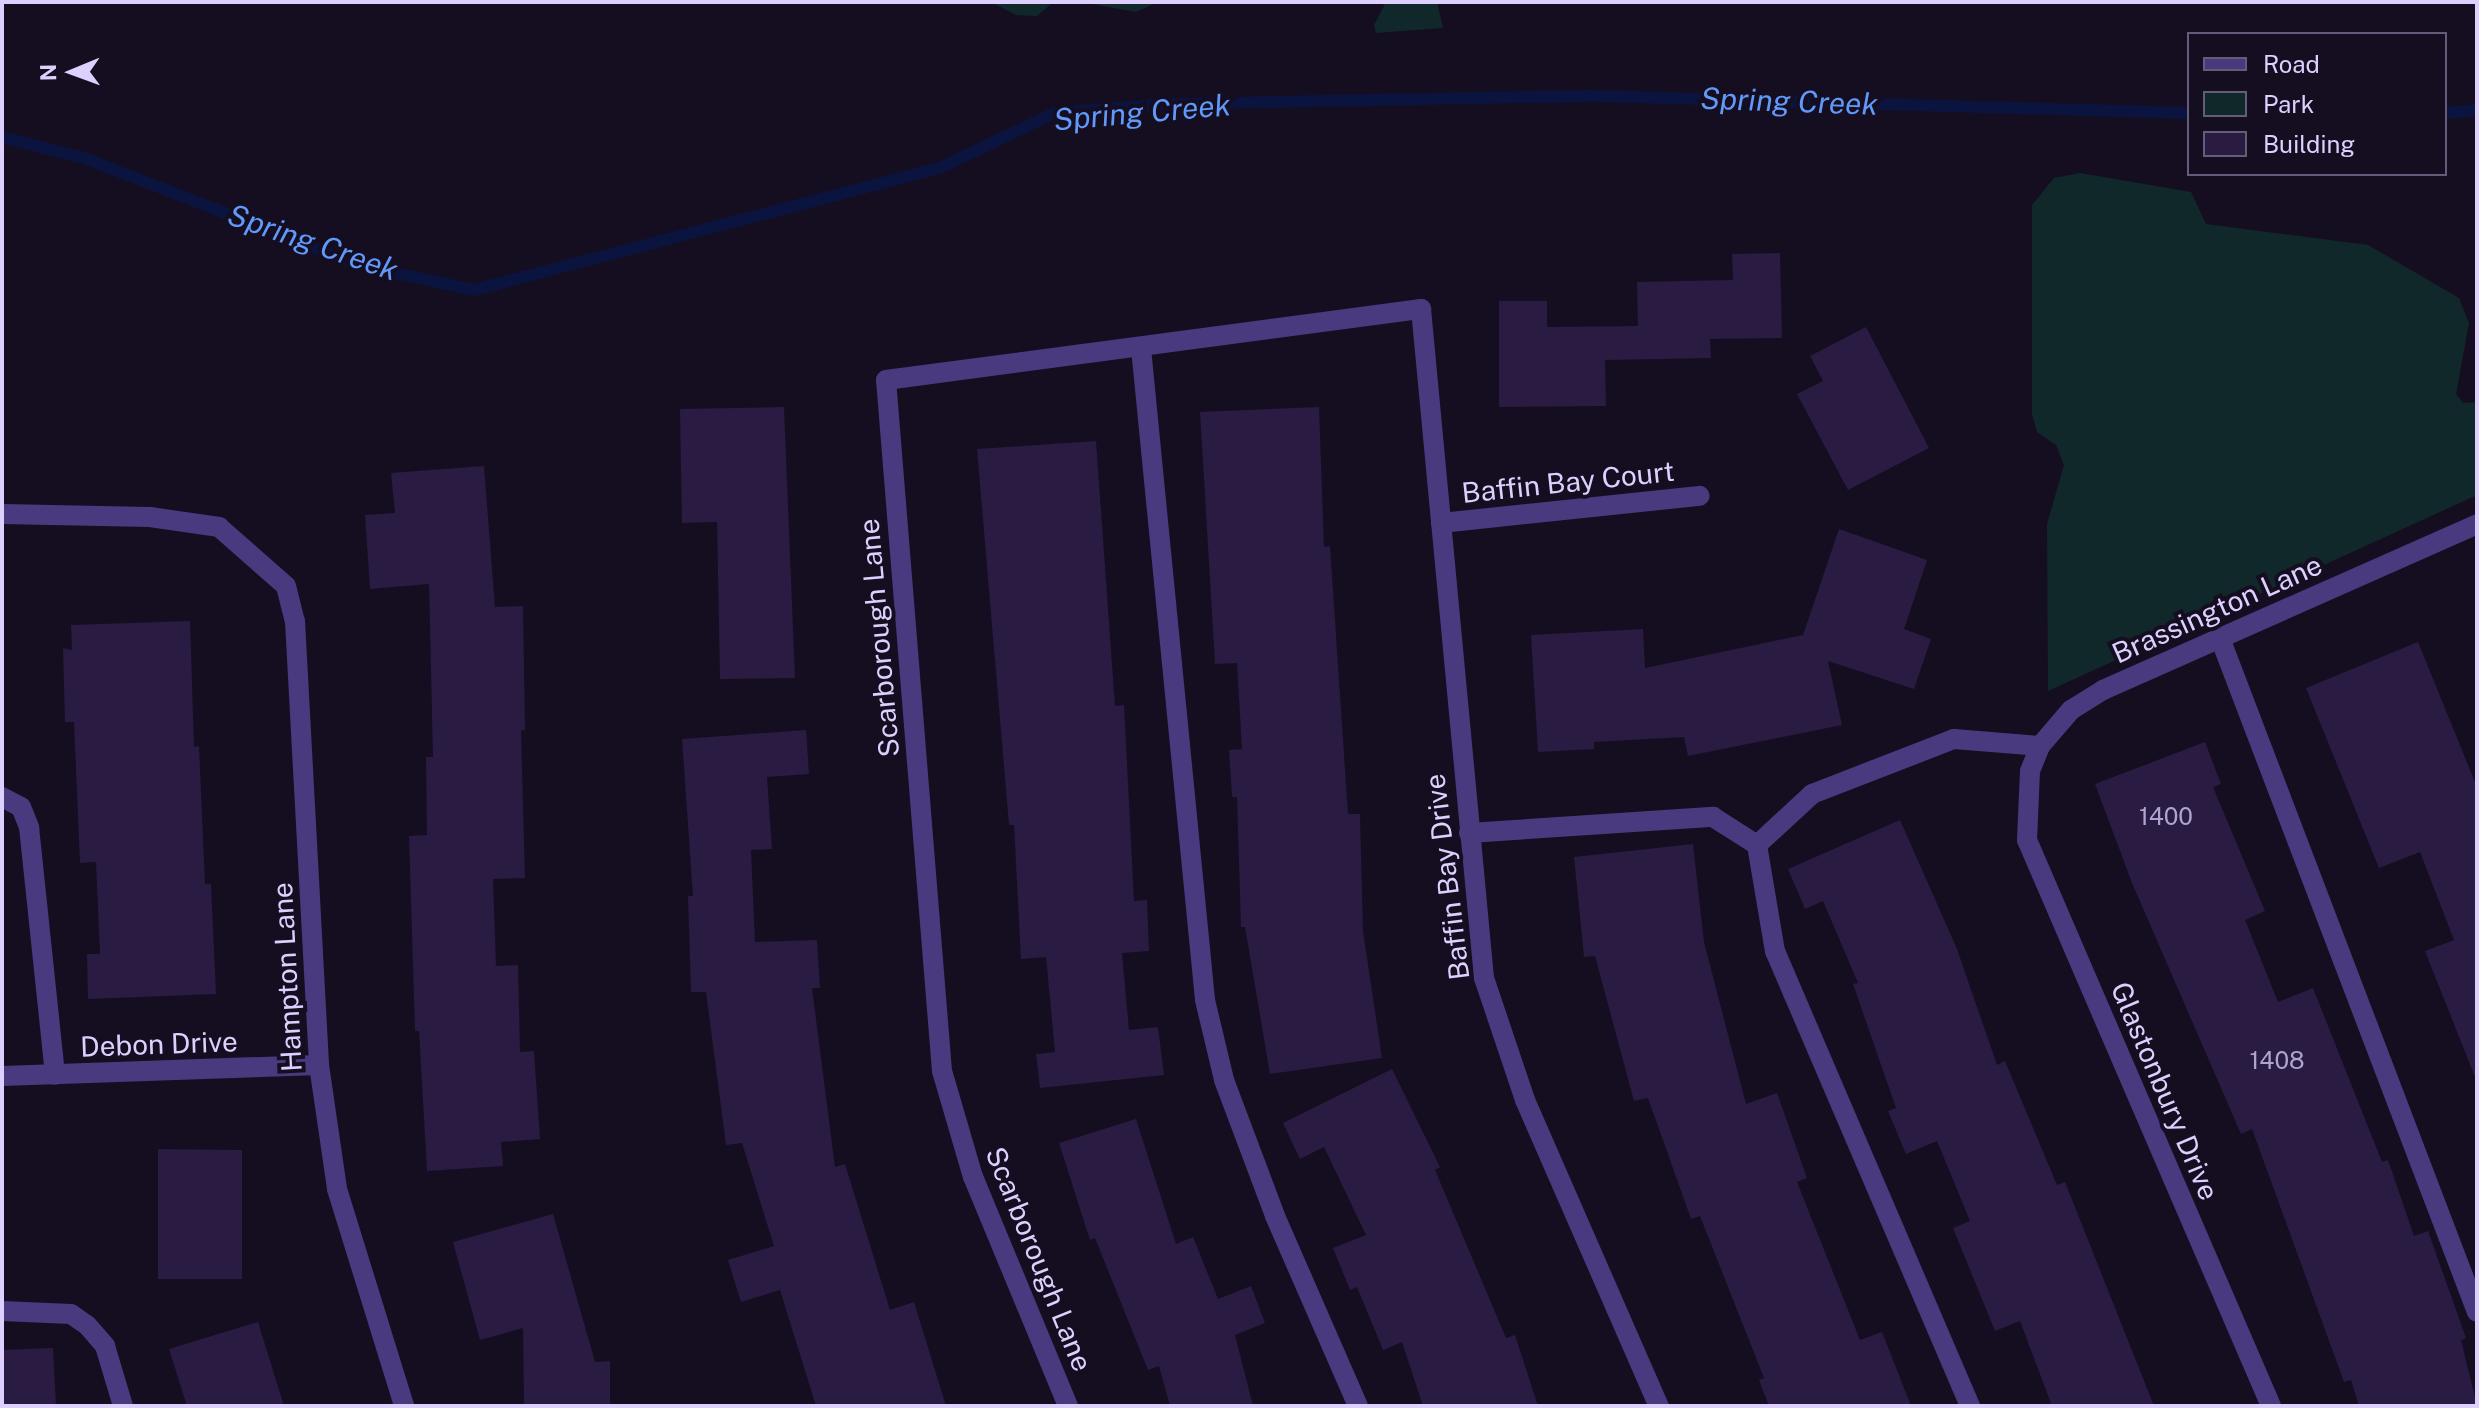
<!DOCTYPE html>
<style>
body{margin:0}
#map{position:relative;width:2479px;height:1408px;overflow:hidden;background:#150e21;font-family:"Public Sans",sans-serif}
div>[style]{position:absolute}
.green>*{inset:0;background:#11282b}
.stream>*{height:12px;margin:-6px;padding:0 6px;transform-origin:6px;border-radius:6px;background:#0b143e}
.building>*{inset:0;background:#291b42}
.service>*{height:20px;margin:-10px;padding:0 10px;transform-origin:10px;border-radius:10px;background:#493a7f}
.minor>*{height:20px;margin:-10px;padding:0 10px;transform-origin:10px;border-radius:10px;background:#493a7f}
.tertiary>*{height:20px;margin:-10px;padding:0 10px;transform-origin:10px;border-radius:10px;background:#493a7f}
span{translate:-50% -50%;white-space:nowrap;text-align:center;line-height:1.15;-webkit-text-stroke:8px #150e21;paint-order:stroke}
.number-label{font-size:24px;color:#b0a3cf}
.number-label span{-webkit-text-stroke-width:0}
.street-label{font-size:28px;color:#ddd0fe}
.water-label{font-size:30px;color:#6199fb;font-style:italic}
.frame{position:absolute;inset:0;border:4px solid #ddd0fe;pointer-events:none}
.legend{position:absolute;left:2187px;top:32px;width:260px;height:144px;box-sizing:border-box;background:#150e21;border:2px solid #655c79;margin:0;padding:10px 14px;list-style:none;font-size:24px;color:#ddd0fe}
.legend li{display:flex;align-items:center;gap:16px;height:40px}
.legend b{width:40px;border:2px solid #655c79}
.north{position:absolute;left:32px;top:32px;width:80px;height:80px;-webkit-text-stroke:6px #150e21;paint-order:stroke;rotate:269deg;font-size:22px;font-weight:700;line-height:32px;text-align:center;color:#ddd0fe}
.north::after{content:'';display:block;margin:auto;width:28px;height:36px;background:#ddd0fe;clip-path:polygon(50% 0,100% 100%,50% 72%,0 100%)}
</style>
<div id="map">
<div class="green">
<div style="clip-path:polygon(991px 2px,1158px 2px,1136px 12px,1092px 4px,1051px 4px,1037px 16px,1016px 15px)"></div>
<div style="clip-path:polygon(1386px 2px,1437px 2px,1443px 28px,1376px 33px,1374px 25px)"></div>
<div style="clip-path:polygon(2080px 173px,2191px 192px,2206px 224px,2368px 245px,2459px 298px,2469px 323px,2456px 394px,2463px 403px,2477px 402px,2477px 495px,2048px 691px,2047px 524px,2064px 465px,2056px 445px,2037px 432px,2032px 414px,2032px 205px,2054px 178px)"></div>
</div>
<div class="stream">
<div style="left:2445px;top:113px;width:32px;rotate:-5deg"></div>
<div style="left:2px;top:137px;width:85px;rotate:14.4deg"></div>
<div style="left:84px;top:158px;width:294px;rotate:21.3deg"></div>
<div style="left:358px;top:265px;width:119px;rotate:12.2deg"></div>
<div style="left:474px;top:290px;width:484px;rotate:-14.7deg"></div>
<div style="left:942px;top:167px;width:124px;rotate:-25.7deg"></div>
<div style="left:1054px;top:113px;width:112px;rotate:-4.6deg"></div>
<div style="left:1166px;top:104px;width:432px;rotate:-1.1deg"></div>
<div style="left:1598px;top:96px;width:591px;rotate:1.65deg"></div>
</div>
<div class="building">
<div style="clip-path:polygon(1780px 253px,1782px 338px,1710px 339px,1711px 358px,1605px 360px,1606px 406px,1499px 407px,1499px 301px,1547px 301px,1547px 327px,1638px 326px,1637px 282px,1733px 280px,1732px 254px)"></div>
<div style="clip-path:polygon(1866px 327px,1929px 448px,1848px 490px,1797px 394px,1823px 381px,1810px 356px)"></div>
<div style="clip-path:polygon(784px 407px,795px 678px,720px 679px,717px 522px,682px 523px,680px 409px)"></div>
<div style="clip-path:polygon(1319px 407px,1324px 547px,1330px 546px,1348px 814px,1360px 814px,1363px 931px,1382px 1058px,1270px 1074px,1245px 927px,1241px 927px,1237px 797px,1232px 797px,1229px 750px,1242px 749px,1237px 663px,1215px 664px,1200px 412px)"></div>
<div style="clip-path:polygon(1096px 441px,1115px 706px,1124px 705px,1134px 901px,1147px 900px,1149px 951px,1122px 953px,1129px 1030px,1158px 1027px,1164px 1075px,1040px 1088px,1036px 1054px,1055px 1052px,1046px 957px,1021px 959px,1014px 825px,1009px 825px,977px 449px)"></div>
<div style="clip-path:polygon(484px 466px,495px 607px,523px 606px,525px 730px,521px 730px,525px 878px,493px 879px,496px 966px,518px 965px,520px 1052px,534px 1051px,540px 1139px,501px 1142px,503px 1166px,427px 1171px,419px 1031px,415px 1031px,409px 836px,427px 835px,426px 757px,433px 757px,429px 584px,370px 589px,365px 515px,395px 513px,391px 473px)"></div>
<div style="clip-path:polygon(1839px 529px,1927px 560px,1904px 629px,1931px 639px,1914px 689px,1828px 661px,1842px 725px,1688px 756px,1684px 737px,1594px 742px,1594px 749px,1538px 752px,1531px 635px,1643px 629px,1645px 668px,1803px 635px)"></div>
<div style="clip-path:polygon(190px 621px,194px 747px,199px 746px,205px 884px,211px 884px,216px 994px,88px 999px,87px 954px,100px 954px,96px 862px,80px 863px,74px 722px,65px 722px,63px 648px,72px 650px,71px 625px)"></div>
<div style="clip-path:polygon(2418px 642px,2477px 787px,2475px 1077px,2425px 951px,2454px 940px,2420px 852px,2379px 868px,2306px 688px)"></div>
<div style="clip-path:polygon(806px 730px,809px 774px,767px 777px,772px 849px,751px 850px,755px 942px,817px 940px,820px 988px,812px 988px,835px 1167px,845px 1164px,890px 1310px,914px 1302px,946px 1406px,816px 1406px,780px 1290px,741px 1302px,728px 1260px,774px 1246px,742px 1143px,726px 1145px,706px 992px,691px 992px,688px 896px,693px 896px,682px 739px)"></div>
<div style="clip-path:polygon(2205px 742px,2221px 784px,2213px 787px,2265px 911px,2245px 920px,2278px 1002px,2313px 988px,2382px 1162px,2388px 1160px,2414px 1236px,2428px 1231px,2466px 1338px,2461px 1340px,2477px 1406px,2359px 1406px,2351px 1380px,2344px 1382px,2252px 1129px,2241px 1134px,2132px 883px,2095px 784px)"></div>
<div style="clip-path:polygon(1900px 820px,1957px 949px,1997px 1065px,2005px 1061px,2057px 1185px,2065px 1182px,2154px 1406px,2052px 1406px,2020px 1321px,1995px 1331px,1953px 1228px,1970px 1221px,1937px 1141px,1906px 1154px,1888px 1111px,1896px 1108px,1853px 984px,1858px 983px,1823px 901px,1805px 909px,1788px 869px)"></div>
<div style="clip-path:polygon(1693px 844px,1704px 942px,1746px 1104px,1777px 1093px,1807px 1178px,1797px 1182px,1860px 1340px,1882px 1332px,1911px 1406px,1769px 1406px,1759px 1380px,1764px 1378px,1700px 1216px,1691px 1219px,1648px 1098px,1634px 1101px,1595px 956px,1584px 957px,1574px 857px)"></div>
<div style="clip-path:polygon(1392px 1069px,1440px 1167px,1435px 1170px,1506px 1338px,1515px 1335px,1538px 1406px,1423px 1406px,1402px 1342px,1383px 1350px,1357px 1287px,1350px 1290px,1333px 1248px,1366px 1235px,1324px 1147px,1300px 1159px,1283px 1123px)"></div>
<div style="clip-path:polygon(1136px 1119px,1176px 1244px,1193px 1237px,1218px 1299px,1251px 1286px,1265px 1323px,1235px 1335px,1253px 1406px,1170px 1406px,1159px 1366px,1148px 1370px,1095px 1238px,1090px 1240px,1059px 1143px)"></div>
<div style="clip-path:polygon(158px 1149px,242px 1150px,242px 1279px,158px 1279px)"></div>
<div style="clip-path:polygon(553px 1214px,595px 1362px,610px 1361px,610px 1406px,524px 1406px,523px 1328px,480px 1340px,453px 1242px)"></div>
<div style="clip-path:polygon(258px 1322px,284px 1406px,187px 1406px,169px 1349px)"></div>
<div style="clip-path:polygon(53px 1348px,56px 1406px,2px 1406px,2px 1350px)"></div>
</div>
<div class="service">
<div style="left:1141px;top:348px;width:655px;rotate:84.39deg"></div>
<div style="left:1205px;top:1000px;width:82px;rotate:76.6deg"></div>
<div style="left:1224px;top:1080px;width:145px;rotate:69.4deg"></div>
<div style="left:1275px;top:1216px;width:207px;rotate:66.4deg"></div>
<div style="left:2220px;top:638px;width:721px;rotate:69.13deg"></div>
<div style="left:2px;top:797px;width:21px;rotate:28deg"></div>
<div style="left:21px;top:807px;width:22px;rotate:68deg"></div>
<div style="left:29px;top:827px;width:249px;rotate:84deg"></div>
<div style="left:1469px;top:833px;width:245px;rotate:-3.8deg"></div>
<div style="left:1713px;top:817px;width:52px;rotate:32.5deg"></div>
<div style="left:1757px;top:845px;width:75px;rotate:-42.8deg"></div>
<div style="left:1812px;top:794px;width:152px;rotate:-21.2deg"></div>
<div style="left:1954px;top:739px;width:86px;rotate:4.7deg"></div>
<div style="left:1757px;top:845px;width:108px;rotate:80.4deg"></div>
<div style="left:1775px;top:951px;width:495px;rotate:66.8deg"></div>
<div style="left:2px;top:1311px;width:69px;rotate:2.5deg"></div>
<div style="left:71px;top:1314px;width:19px;rotate:35deg"></div>
<div style="left:87px;top:1325px;width:28px;rotate:49deg"></div>
<div style="left:105px;top:1346px;width:63px;rotate:73.3deg"></div>
</div>
<div class="minor">
<div style="left:2px;top:514px;width:148px;rotate:1.2deg"></div>
<div style="left:150px;top:517px;width:70px;rotate:8.2deg"></div>
<div style="left:219px;top:527px;width:89px;rotate:41.4deg"></div>
<div style="left:286px;top:586px;width:36px;rotate:76deg"></div>
<div style="left:295px;top:621px;width:445px;rotate:86.9deg"></div>
<div style="left:319px;top:1065px;width:125px;rotate:81.7deg"></div>
<div style="left:337px;top:1189px;width:227px;rotate:72.8deg"></div>
<div style="left:1441px;top:523px;width:260px;rotate:-6deg"></div>
<div style="left:2px;top:1076px;width:317px;rotate:-2deg"></div>
<div style="left:1068px;top:1406px;width:248px;rotate:-112.5deg"></div>
<div style="left:973px;top:1177px;width:110px;rotate:-106.3deg"></div>
<div style="left:942px;top:1071px;width:693px;rotate:-94.63deg"></div>
<div style="left:886px;top:380px;width:540px;rotate:-7.56deg"></div>
<div style="left:2271px;top:1406px;width:616px;rotate:-113.32deg"></div>
<div style="left:2027px;top:840px;width:69px;rotate:-87.5deg"></div>
<div style="left:2030px;top:771px;width:27px;rotate:-68deg"></div>
<div style="left:2040px;top:746px;width:48px;rotate:-49.3deg"></div>
<div style="left:2071px;top:710px;width:38px;rotate:-32deg"></div>
<div style="left:2103px;top:690px;width:409px;rotate:-23.9deg"></div>
</div>
<div class="tertiary">
<div style="left:1421px;top:309px;width:672px;rotate:84.62deg"></div>
<div style="left:1484px;top:978px;width:129px;rotate:71.4deg"></div>
<div style="left:1525px;top:1100px;width:334px;rotate:66.4deg"></div>
</div>
<div class="number-label">
<span style="left:2166px;top:817px">1400</span>
<span style="left:2277px;top:1061px">1408</span>
</div>
<div class="street-label">
<span style="left:1568px;top:482px;rotate:-6deg">Baffin Bay Court</span>
<span style="left:2217px;top:609px;rotate:-24deg">Brassington Lane</span>
<span style="left:879px;top:638px;rotate:-95deg">Scarborough Lane</span>
<span style="left:1447px;top:877px;rotate:-97deg">Baffin Bay Drive</span>
<span style="left:287px;top:977px;rotate:-93deg">Hampton Lane</span>
<span style="left:159px;top:1044px;rotate:-2deg">Debon Drive</span>
<span style="left:2165px;top:1091px;rotate:67deg">Glastonbury Drive</span>
<span style="left:1039px;top:1259px;rotate:68deg">Scarborough Lane</span>
</div>
<div class="water-label">
<span style="left:1789px;top:101px;rotate:2deg">Spring Creek</span>
<span style="left:1142px;top:112px;rotate:-5deg">Spring Creek</span>
<span style="left:313px;top:242px;rotate:19deg">Spring Creek</span>
</div>
<div class="frame"></div>
<ul class="legend">
<li><b style="height:10px;background:#493a7f"></b>Road</li>
<li><b style="height:22px;background:#11282b"></b>Park</li>
<li><b style="height:22px;background:#291b42"></b>Building</li>
</ul>
<div class="north">N</div>
</div>
